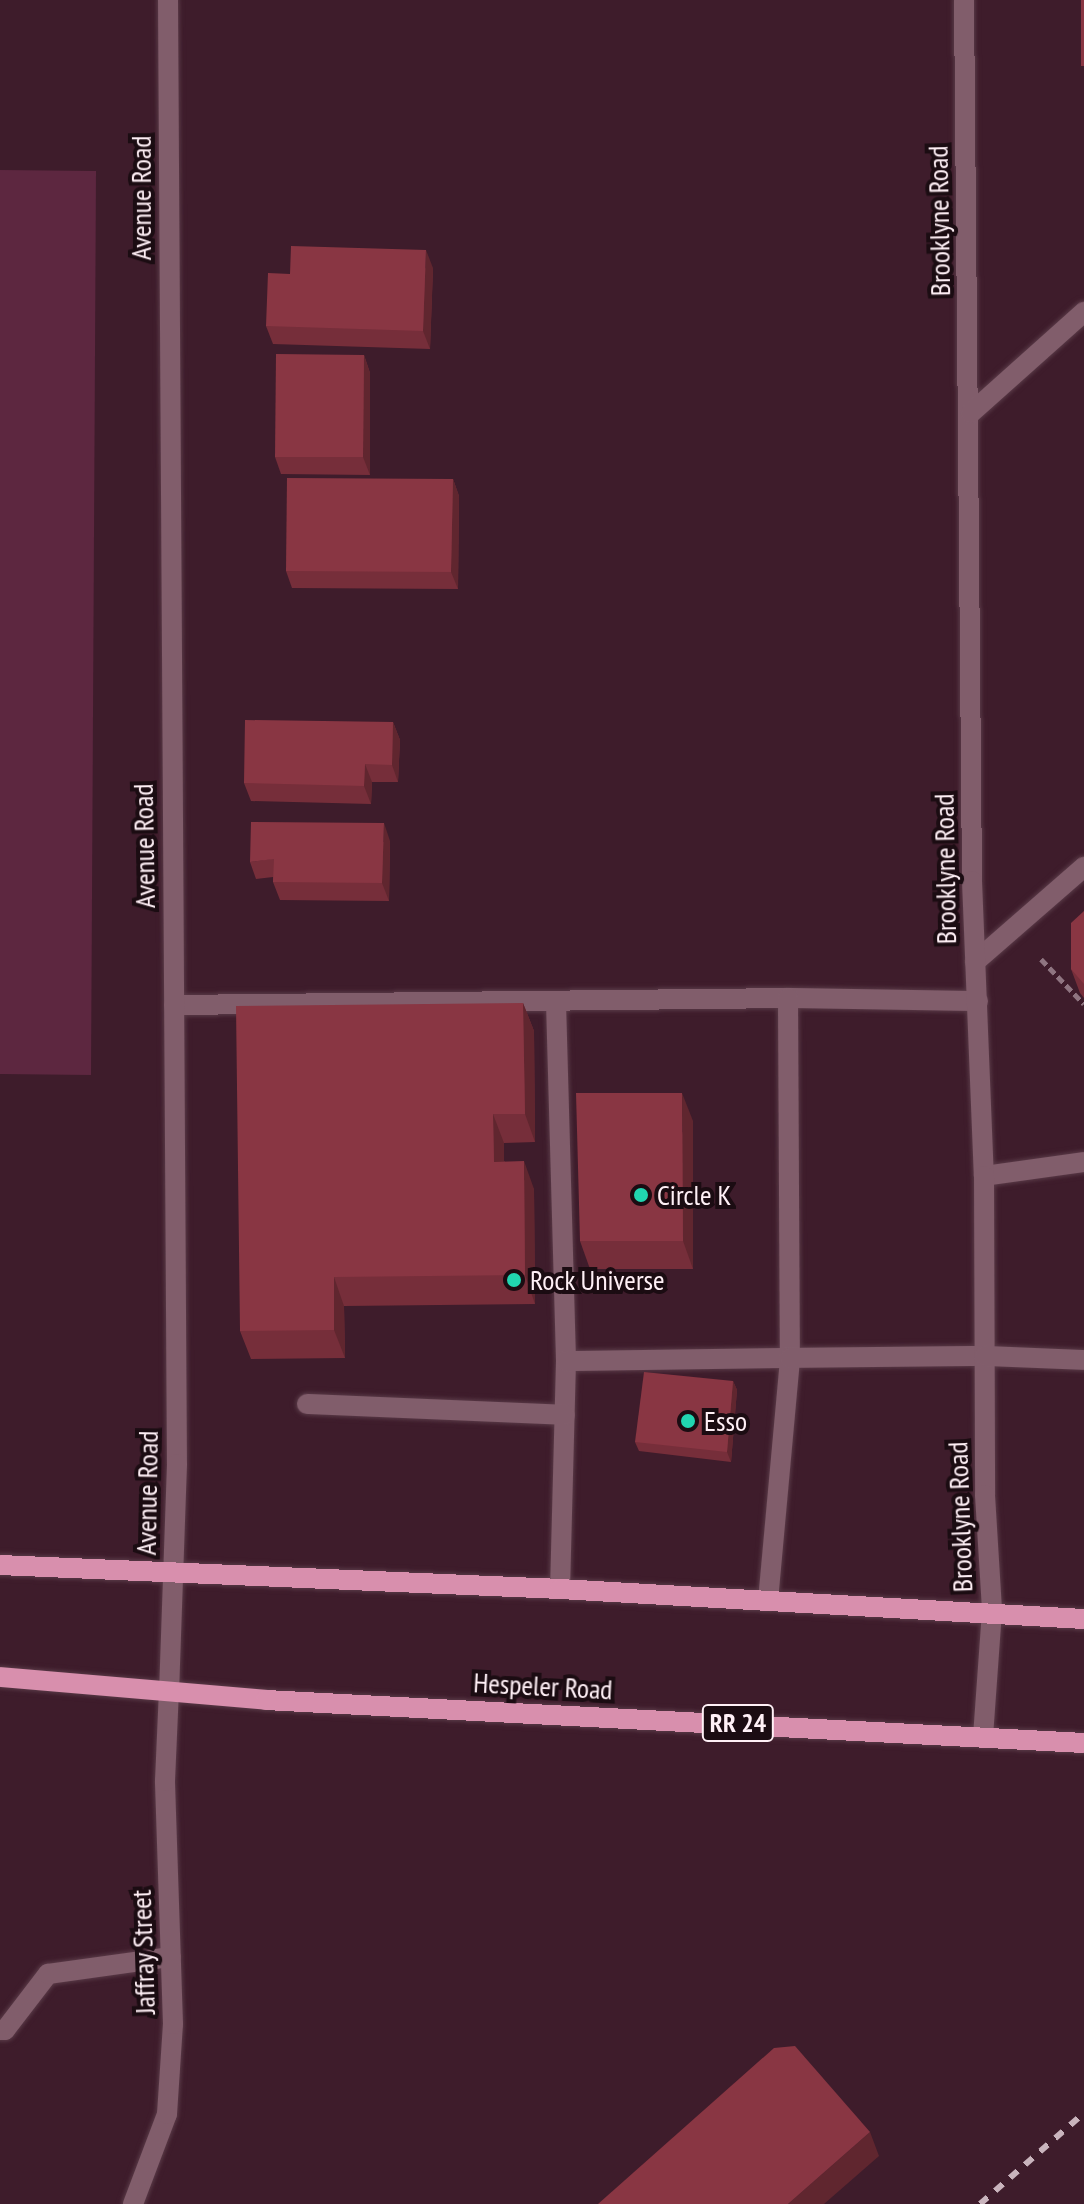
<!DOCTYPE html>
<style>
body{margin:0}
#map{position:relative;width:1084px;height:2204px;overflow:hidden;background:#3e1c2b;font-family:"PT Sans Narrow",sans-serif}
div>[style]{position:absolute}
.green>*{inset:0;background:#5d2740}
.path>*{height:5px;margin-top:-2.5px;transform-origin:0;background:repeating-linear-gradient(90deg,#8f7581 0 8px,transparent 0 12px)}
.roads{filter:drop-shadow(0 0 2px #593a47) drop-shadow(0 0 2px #593a47)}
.service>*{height:20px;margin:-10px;padding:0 10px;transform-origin:10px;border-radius:10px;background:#815d6b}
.minor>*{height:20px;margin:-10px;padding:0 10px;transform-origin:10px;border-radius:10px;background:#815d6b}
.tertiary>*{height:20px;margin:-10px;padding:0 10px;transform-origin:10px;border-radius:10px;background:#815d6b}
.primary>*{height:20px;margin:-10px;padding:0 10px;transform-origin:10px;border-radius:10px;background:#d88fad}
.rail>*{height:6px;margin-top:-3px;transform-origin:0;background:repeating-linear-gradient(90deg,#c9b4bd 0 10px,transparent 0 20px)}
.wall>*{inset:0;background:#762e3a}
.shaded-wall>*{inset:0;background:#60262f}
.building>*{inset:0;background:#893643}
.dots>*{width:22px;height:22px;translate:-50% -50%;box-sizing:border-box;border:4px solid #1b0c12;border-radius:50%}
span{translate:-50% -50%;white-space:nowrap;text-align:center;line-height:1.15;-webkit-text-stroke:8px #1b0c12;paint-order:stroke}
.shield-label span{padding:2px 6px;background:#1b0c12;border:2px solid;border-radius:6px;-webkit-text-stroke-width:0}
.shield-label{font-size:26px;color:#fff0f6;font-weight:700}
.street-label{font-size:28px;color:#fff0f6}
.poi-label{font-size:28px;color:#fff0f6}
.left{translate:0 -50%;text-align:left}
</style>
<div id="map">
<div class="green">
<div style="clip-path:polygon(0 170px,96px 171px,91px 1075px,0 1074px)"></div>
</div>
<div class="path">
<div style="left:1041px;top:959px;width:62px;rotate:46.3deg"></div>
</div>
<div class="roads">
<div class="service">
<div style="left:975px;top:962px;width:145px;rotate:-41.1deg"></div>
<div style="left:788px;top:998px;width:190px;rotate:0.9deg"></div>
<div style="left:556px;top:1002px;width:359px;rotate:88.4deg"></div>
<div style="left:566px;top:1361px;width:228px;rotate:91.5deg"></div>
<div style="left:174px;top:1005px;width:614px;rotate:-0.65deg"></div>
<div style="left:788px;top:998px;width:360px;rotate:89.7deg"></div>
<div style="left:790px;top:1358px;width:224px;rotate:179.2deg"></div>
<div style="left:984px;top:1176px;width:101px;rotate:-8deg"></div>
<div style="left:307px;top:1404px;width:258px;rotate:2.4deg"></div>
<div style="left:768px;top:1601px;width:244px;rotate:-84.8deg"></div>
<div style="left:790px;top:1358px;width:195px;rotate:-0.6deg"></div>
<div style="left:0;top:2030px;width:5px"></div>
<div style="left:5px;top:2030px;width:71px;rotate:-52.5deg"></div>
<div style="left:48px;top:1974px;width:124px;rotate:-7.9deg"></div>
</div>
<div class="minor">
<div style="left:964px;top:0;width:881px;rotate:89.48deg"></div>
<div style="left:972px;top:881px;width:295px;rotate:87.7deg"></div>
<div style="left:984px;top:1176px;width:319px;rotate:89.8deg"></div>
<div style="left:985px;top:1495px;width:116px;rotate:86.5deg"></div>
<div style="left:992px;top:1611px;width:125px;rotate:94.1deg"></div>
<div style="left:971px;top:413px;width:152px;rotate:-41.8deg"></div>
<div style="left:985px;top:1356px;width:99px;rotate:2.3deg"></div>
<div style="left:133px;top:2204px;width:96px;rotate:-69.3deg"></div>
<div style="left:167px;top:2114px;width:90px;rotate:-86.2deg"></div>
<div style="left:173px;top:2024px;width:243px;rotate:-91.9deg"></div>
<div style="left:165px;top:1781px;width:90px;rotate:-87.5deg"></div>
</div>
<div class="tertiary">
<div style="left:168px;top:0;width:1464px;rotate:89.65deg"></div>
<div style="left:177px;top:1464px;width:227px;rotate:92deg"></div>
</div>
<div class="primary">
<div style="left:0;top:1565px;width:561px;rotate:2.45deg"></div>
<div style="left:560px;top:1589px;width:525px;rotate:3.28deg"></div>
<div style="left:0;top:1677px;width:267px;rotate:4.9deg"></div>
<div style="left:266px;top:1700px;width:819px;rotate:3.01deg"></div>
</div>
</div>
<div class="rail">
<div style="left:980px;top:2204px;width:138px;rotate:-41.2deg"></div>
</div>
<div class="wall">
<div style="clip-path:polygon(433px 268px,430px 349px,273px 344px,266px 326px,290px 274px)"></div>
<div style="clip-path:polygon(364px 355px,370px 373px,370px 475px,281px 474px,275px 457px)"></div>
<div style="clip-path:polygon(453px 479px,459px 496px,458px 589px,292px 588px,286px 571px)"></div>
<div style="clip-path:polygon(393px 722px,400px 740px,398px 782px,372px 782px,371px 804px,251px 801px,244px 783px)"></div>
<div style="clip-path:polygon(390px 841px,389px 901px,280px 900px,273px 882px,273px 877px,256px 879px,250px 862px)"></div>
<div style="clip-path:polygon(1084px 911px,1084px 998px,1080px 993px,1071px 969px)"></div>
<div style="clip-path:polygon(523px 1003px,534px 1031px,535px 1142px,504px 1143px,504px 1161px,534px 1189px,535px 1304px,344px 1306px,345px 1358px,251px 1359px,240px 1331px)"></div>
<div style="clip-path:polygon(693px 1121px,693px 1269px,590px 1269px,580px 1241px)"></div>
<div style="clip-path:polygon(733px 1381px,737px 1390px,731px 1462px,639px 1451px,635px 1442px)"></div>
</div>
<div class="shaded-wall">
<div style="clip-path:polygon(426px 250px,433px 268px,430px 349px,423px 331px)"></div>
<div style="clip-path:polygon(364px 355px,370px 373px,370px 475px,363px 457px)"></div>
<div style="clip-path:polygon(453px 479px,459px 496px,458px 589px,451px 572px)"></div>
<div style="clip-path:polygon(393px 722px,400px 740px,398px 782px,392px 765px)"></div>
<div style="clip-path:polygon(365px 764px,372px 782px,371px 804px,364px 786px)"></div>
<div style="clip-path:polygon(384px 823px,390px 841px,389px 901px,382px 883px)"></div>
<div style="clip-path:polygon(523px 1003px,534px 1031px,535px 1142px,525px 1114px)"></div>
<div style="clip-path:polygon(682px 1093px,693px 1121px,693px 1269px,683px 1241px)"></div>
<div style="clip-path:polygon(493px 1114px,504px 1143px,504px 1190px,494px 1162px)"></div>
<div style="clip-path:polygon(524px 1161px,534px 1189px,535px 1304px,525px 1275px)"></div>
<div style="clip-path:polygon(334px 1277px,344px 1306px,345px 1358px,334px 1330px)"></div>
<div style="clip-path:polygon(733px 1381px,737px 1390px,731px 1462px,727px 1452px)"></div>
<div style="clip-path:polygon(870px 2132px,879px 2156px,824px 2204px,788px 2204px)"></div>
</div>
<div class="building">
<div style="clip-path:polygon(1081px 0,1084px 0,1084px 66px,1081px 66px)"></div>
<div style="clip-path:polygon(291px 246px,426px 250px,423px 331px,266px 326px,268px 273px,290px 274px)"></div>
<div style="clip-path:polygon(276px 354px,364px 355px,363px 457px,275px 457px)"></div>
<div style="clip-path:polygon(287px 478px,453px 479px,451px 572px,286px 571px)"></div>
<div style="clip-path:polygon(245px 720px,393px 722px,392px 765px,365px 764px,364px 786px,244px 783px)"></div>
<div style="clip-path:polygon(251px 822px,384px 823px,382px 883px,273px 882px,274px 859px,250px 862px)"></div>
<div style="clip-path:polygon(1084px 911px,1084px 984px,1071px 969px,1071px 923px)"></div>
<div style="clip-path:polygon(523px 1003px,525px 1114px,493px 1114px,494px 1162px,524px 1161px,525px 1275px,334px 1277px,334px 1330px,240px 1331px,236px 1006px)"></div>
<div style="clip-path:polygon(576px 1093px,682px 1093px,683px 1241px,580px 1241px)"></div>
<div style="clip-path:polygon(644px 1372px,733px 1381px,727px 1452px,635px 1442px)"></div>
<div style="clip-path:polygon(795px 2046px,870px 2132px,788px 2204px,598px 2204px,774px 2048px)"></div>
</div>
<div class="dots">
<div style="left:641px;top:1195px;background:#21d5b0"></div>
<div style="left:514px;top:1280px;background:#21d5b0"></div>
<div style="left:688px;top:1421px;background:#21d5b0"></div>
</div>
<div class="shield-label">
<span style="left:738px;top:1723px">RR 24</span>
</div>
<div class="street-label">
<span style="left:141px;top:198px;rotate:-90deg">Avenue Road</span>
<span style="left:939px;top:221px;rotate:-91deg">Brooklyne Road</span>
<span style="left:144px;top:846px;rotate:-91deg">Avenue Road</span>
<span style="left:945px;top:869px;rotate:-91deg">Brooklyne Road</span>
<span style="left:147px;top:1493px;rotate:-89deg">Avenue Road</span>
<span style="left:960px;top:1517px;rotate:-92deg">Brooklyne Road</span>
<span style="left:543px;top:1686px;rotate:3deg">Hespeler Road</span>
<span style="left:143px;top:1952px;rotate:-92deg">Jaffray Street</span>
</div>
<div class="poi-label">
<span class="left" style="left:657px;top:1195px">Circle K</span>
<span class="left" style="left:530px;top:1280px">Rock Universe</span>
<span class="left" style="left:704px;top:1421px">Esso</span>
</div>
</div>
